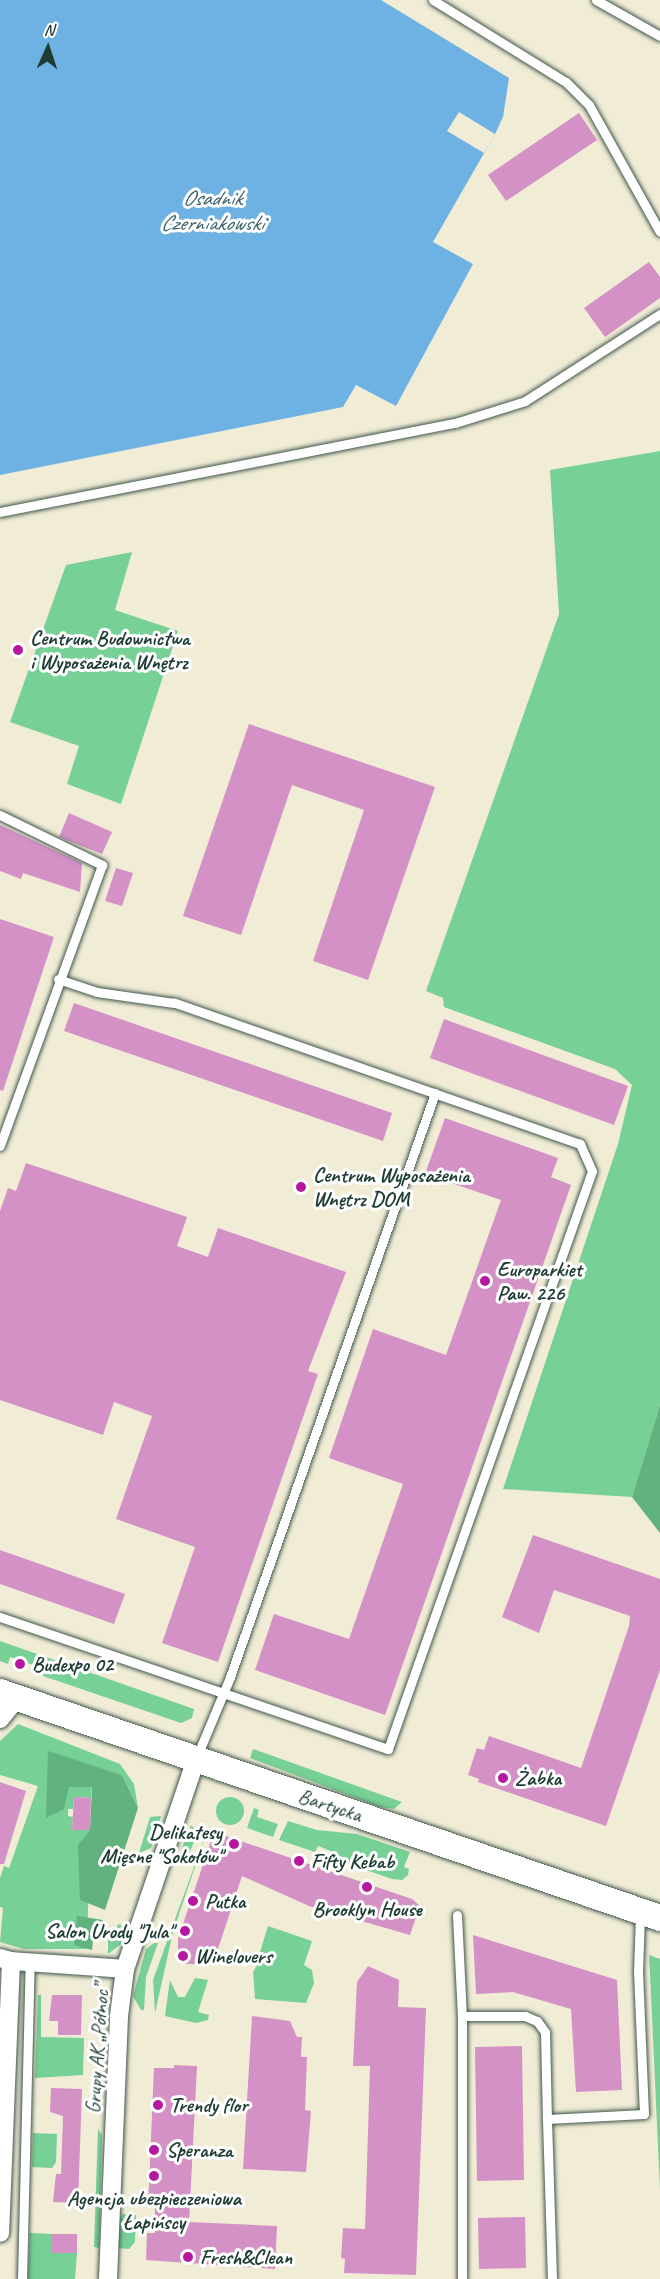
<!DOCTYPE html>
<meta charset="utf-8">
<style>
body{margin:0}
#map{position:relative;width:660px;height:2279px;overflow:hidden;background:#f1ecd6;font-family:Caveat,sans-serif}
div>[style]{position:absolute}
.green>*{inset:0;background:#77d096}
.round{border-radius:50%}
.forest>*{inset:0;background:#61b27f}
.water>*{inset:0;background:#6db2e3}
.pier>*{inset:0;background:#f1ecd6}
.building>*{inset:0;background:#d391c6}
.roads{filter:drop-shadow(0 0 2px #3e574c) drop-shadow(0 0 2px #3e574c)}
.lane>*{height:9px;margin:-4.5px;padding:0 4.5px;transform-origin:4.5px;border-radius:4.5px;background:#fff}
.street>*{height:18px;margin:-9px;padding:0 9px;transform-origin:9px;border-radius:9px;background:#fff}
.secondary>*{height:26px;margin:-13px;padding:0 13px;transform-origin:13px;border-radius:13px;background:#fff}
.dots>*{width:16px;height:16px;translate:-50% -50%;box-sizing:border-box;border:3px solid #fff;border-radius:50%}
span{translate:-50% -50%;white-space:nowrap;text-align:center;line-height:1.15;-webkit-text-stroke:6px #fff;paint-order:stroke}
.poi-label{font-size:21px;color:#1f3d34;font-weight:700}
.left{translate:0 -50%;text-align:left}
.right{translate:-100% -50%;text-align:right}
.street-label{font-size:21px;color:#1f3d34}
.water-label{font-size:22px;color:#366069;font-style:italic}
.north{position:absolute;left:18px;top:18px;width:60px;height:60px;-webkit-text-stroke:4px #fff;paint-order:stroke;rotate:3deg;font-size:16px;font-weight:700;line-height:24px;text-align:center;color:#1f3d34}
.north::after{content:'';display:block;margin:auto;width:21px;height:27px;background:#1f3d34;clip-path:polygon(50% 0,100% 100%,50% 72%,0 100%)}
</style>
<div id="map">
<div class="green">
<div style="clip-path:polygon(660px 451px,660px 1405px,632px 1497px,503px 1489px,618px 1144px,632px 1085px,615px 1069px,444px 1007px,443px 998px,426px 991px,559px 614px,550px 470px)"></div>
<div style="clip-path:polygon(132px 552px,115px 610px,178px 631px,121px 804px,67px 784px,79px 746px,10px 722px,66px 565px)"></div>
<div style="clip-path:polygon(0 1641px,194px 1709px,192px 1718px,181px 1723px,43px 1676px,44px 1671px,39px 1667px,10px 1657px,8px 1664px,0 1661px)"></div>
<div style="clip-path:polygon(18px 1724px,120px 1764px,134px 1784px,138px 1808px,122px 1775px,93px 1766px,91px 1798px,74px 1797px,73px 1809px,68px 1809px,68px 1816px,73px 1817px,72px 1830px,90px 1830px,87px 1949px,24px 1949px,0 1942px,3px 1908px,0 1907px,0 1878px,4px 1866px,9px 1868px,38px 1786px,0 1775px,0 1741px)"></div>
<div style="clip-path:polygon(253px 1749px,402px 1802px,394px 1809px,380px 1807px,250px 1758px)"></div>
<div class="round" style="left:216px;top:1797px;width:28px;height:28px"></div>
<div style="clip-path:polygon(254px 1808px,259px 1810px,257px 1817px,278px 1824px,273px 1837px,247px 1828px)"></div>
<div style="clip-path:polygon(161px 1816px,151px 1848px,139px 1853px,150px 1817px)"></div>
<div style="clip-path:polygon(288px 1821px,317px 1830px,357px 1834px,410px 1852px,404px 1867px,409px 1869px,408px 1875px,402px 1880px,392px 1879px,329px 1857px,331px 1851px,318px 1846px,315px 1852px,279px 1840px)"></div>
<div style="clip-path:polygon(191px 1825px,198px 1832px,184px 1866px,179px 1855px)"></div>
<div style="clip-path:polygon(207px 1831px,173px 1932px,155px 2013px,153px 1980px)"></div>
<div style="clip-path:polygon(118px 1924px,126px 1927px,121px 1944px,108px 1954px,108px 1940px,115px 1934px)"></div>
<div style="clip-path:polygon(268px 1926px,312px 1941px,304px 1965px,312px 1970px,314px 1983px,306px 2003px,255px 1999px,253px 1972px,264px 1954px,260px 1952px)"></div>
<div style="clip-path:polygon(154px 1943px,158px 1943px,146px 1977px,144px 2010px,141px 2010px,133px 1996px,146px 1949px)"></div>
<div style="clip-path:polygon(649px 1955px,660px 1959px,660px 2190px,651px 1994px)"></div>
<div style="clip-path:polygon(195px 1978px,208px 1980px,198px 2012px,209px 2015px,208px 2020px,196px 2023px,165px 2016px,170px 1980px,178px 1997px,185px 1997px)"></div>
<div style="clip-path:polygon(38px 1995px,41px 1995px,41px 2037px,84px 2038px,83px 2075px,35px 2078px)"></div>
<div style="clip-path:polygon(98px 2129px,102px 2135px,99px 2248px,94px 2247px)"></div>
<div style="clip-path:polygon(33px 2133px,57px 2134px,56px 2162px,52px 2168px,32px 2167px)"></div>
<div style="clip-path:polygon(123px 2214px,136px 2215px,135px 2242px,129px 2249px,118px 2248px,119px 2218px)"></div>
<div style="clip-path:polygon(30px 2233px,52px 2234px,52px 2253px,77px 2253px,75px 2279px,28px 2279px)"></div>
</div>
<div class="forest">
<div style="clip-path:polygon(660px 1405px,660px 1533px,632px 1497px)"></div>
<div style="clip-path:polygon(48px 1751px,122px 1775px,138px 1808px,105px 1910px,80px 1900px,78px 1845px,90px 1830px,92px 1787px,69px 1787px,64px 1809px,46px 1818px)"></div>
<div style="clip-path:polygon(77px 1916px,103px 1920px,94px 1930px,92px 1950px,74px 1945px)"></div>
</div>
<div class="water">
<div style="clip-path:polygon(0 0,381px 0,509px 78px,503px 117px,495px 134px,433px 242px,473px 264px,396px 406px,356px 385px,343px 407px,0 475px)"></div>
</div>
<div class="pier">
<div style="clip-path:polygon(459px 112px,495px 134px,484px 153px,447px 131px)"></div>
</div>
<div class="building">
<div style="clip-path:polygon(579px 113px,597px 140px,506px 201px,488px 175px)"></div>
<div style="clip-path:polygon(649px 262px,660px 277px,660px 298px,605px 337px,584px 308px)"></div>
<div style="clip-path:polygon(249px 724px,435px 787px,368px 980px,313px 961px,364px 810px,292px 785px,241px 935px,183px 916px)"></div>
<div style="clip-path:polygon(69px 813px,112px 832px,102px 854px,59px 837px)"></div>
<div style="clip-path:polygon(0 825px,82px 863px,80px 892px,23px 873px,21px 879px,0 871px)"></div>
<div style="clip-path:polygon(116px 868px,133px 873px,122px 906px,105px 901px)"></div>
<div style="clip-path:polygon(0 919px,54px 937px,3px 1091px,0 1090px)"></div>
<div style="clip-path:polygon(74px 1003px,392px 1113px,383px 1141px,64px 1031px)"></div>
<div style="clip-path:polygon(444px 1019px,628px 1086px,614px 1125px,430px 1058px)"></div>
<div style="clip-path:polygon(445px 1118px,558px 1158px,551px 1177px,571px 1185px,385px 1715px,255px 1670px,274px 1614px,349px 1639px,403px 1484px,329px 1458px,373px 1329px,446px 1355px,501px 1200px,425px 1174px)"></div>
<div style="clip-path:polygon(26px 1163px,187px 1217px,177px 1246px,208px 1257px,218px 1228px,346px 1272px,308px 1371px,318px 1374px,218px 1662px,162px 1643px,195px 1547px,116px 1519px,152px 1416px,114px 1402px,103px 1435px,0 1400px,0 1211px,8px 1188px,16px 1191px)"></div>
<div style="clip-path:polygon(533px 1535px,660px 1579px,660px 1670px,606px 1826px,478px 1782px,479px 1779px,468px 1775px,477px 1748px,484px 1750px,489px 1736px,581px 1768px,629px 1626px,630px 1616px,554px 1590px,539px 1633px,502px 1617px)"></div>
<div style="clip-path:polygon(0 1550px,125px 1594px,114px 1624px,0 1584px)"></div>
<div style="clip-path:polygon(0 1782px,26px 1791px,4px 1864px,0 1864px)"></div>
<div style="clip-path:polygon(74px 1797px,91px 1798px,90px 1830px,72px 1830px)"></div>
<div style="clip-path:polygon(214px 1832px,412px 1899px,420px 1906px,410px 1935px,309px 1906px,242px 1876px,213px 1964px,184px 1964px,178px 1957px,178px 1939px)"></div>
<div style="clip-path:polygon(473px 1935px,617px 1980px,622px 2090px,576px 2092px,571px 2009px,513px 1992px,476px 1994px)"></div>
<div style="clip-path:polygon(368px 1966px,399px 1980px,398px 2007px,426px 2008px,416px 2275px,344px 2273px,345px 2259px,341px 2258px,343px 2228px,365px 2229px,370px 2066px,353px 2066px,357px 1982px)"></div>
<div style="clip-path:polygon(52px 1995px,82px 1995px,81px 2035px,58px 2035px,58px 2021px,49px 2021px)"></div>
<div style="clip-path:polygon(252px 2016px,290px 2021px,297px 2037px,302px 2037px,301px 2057px,307px 2057px,305px 2110px,311px 2111px,306px 2172px,243px 2169px)"></div>
<div style="clip-path:polygon(522px 2046px,524px 2180px,477px 2181px,475px 2047px)"></div>
<div style="clip-path:polygon(174px 2065px,197px 2066px,189px 2222px,277px 2226px,275px 2269px,146px 2260px,147px 2233px,155px 2233px,155px 2207px,148px 2207px,154px 2068px,174px 2068px)"></div>
<div style="clip-path:polygon(51px 2088px,82px 2089px,78px 2203px,53px 2202px,56px 2174px,61px 2174px,63px 2116px,50px 2112px)"></div>
<div style="clip-path:polygon(525px 2217px,526px 2268px,479px 2269px,478px 2218px)"></div>
<div style="clip-path:polygon(52px 2234px,77px 2234px,77px 2253px,52px 2253px)"></div>
</div>
<div class="roads">
<div class="lane">
<div style="left:433px;top:0;width:156px;rotate:31.7deg"></div>
<div style="left:566px;top:82px;width:33px;rotate:45deg"></div>
<div style="left:589px;top:105px;width:145px;rotate:60.8deg"></div>
<div style="left:596px;top:0;width:73px;rotate:29.4deg"></div>
<div style="left:0;top:512px;width:464px;rotate:-11.1deg"></div>
<div style="left:455px;top:423px;width:73px;rotate:-17.4deg"></div>
<div style="left:525px;top:401px;width:161px;rotate:-32.8deg"></div>
<div style="left:0;top:815px;width:114px;rotate:26.1deg"></div>
<div style="left:102px;top:865px;width:299px;rotate:110deg"></div>
<div style="left:0;top:1617px;width:410px;rotate:18.8deg"></div>
<div style="left:388px;top:1749px;width:613px;rotate:-70.56deg"></div>
<div style="left:592px;top:1171px;width:30px;rotate:-114deg"></div>
<div style="left:580px;top:1144px;width:430px;rotate:-160.8deg"></div>
<div style="left:174px;top:1003px;width:78px;rotate:-171.9deg"></div>
<div style="left:97px;top:992px;width:41px;rotate:-161.6deg"></div>
<div style="left:197px;top:1756px;width:86px;rotate:-67.3deg"></div>
<div style="left:230px;top:1677px;width:619px;rotate:-70.66deg"></div>
<div style="left:457px;top:1915px;width:101px;rotate:87.2deg"></div>
<div style="left:462px;top:2016px;width:263px;rotate:90deg"></div>
<div style="left:462px;top:2016px;width:63px"></div>
<div style="left:525px;top:2016px;width:13px;rotate:23deg"></div>
<div style="left:537px;top:2021px;width:14px;rotate:54deg"></div>
<div style="left:545px;top:2032px;width:87px;rotate:88.7deg"></div>
<div style="left:22px;top:2279px;width:317px;rotate:-88.6deg"></div>
<div style="left:552px;top:2279px;width:160px;rotate:-91.8deg"></div>
<div style="left:547px;top:2119px;width:97px;rotate:-3deg"></div>
<div style="left:644px;top:2114px;width:142px;rotate:-92.4deg"></div>
<div style="left:638px;top:1972px;width:58px;rotate:-88deg"></div>
</div>
<div class="street">
<div style="left:0;top:1719px;width:27px;rotate:-51deg"></div>
<div style="left:0;top:1958px;width:11px;rotate:15deg"></div>
<div style="left:11px;top:1961px;width:272px;rotate:92.3deg"></div>
<div style="left:11px;top:1961px;width:114px;rotate:4deg"></div>
<div style="left:108px;top:2279px;width:263px;rotate:-87.6deg"></div>
<div style="left:119px;top:2016px;width:47px;rotate:-82.7deg"></div>
<div style="left:125px;top:1969px;width:219px;rotate:-71.3deg"></div>
</div>
<div class="secondary">
<div style="left:0;top:1692px;width:698px;rotate:18.9deg"></div>
</div>
</div>
<div class="dots">
<div style="left:18px;top:650px;background:#b5179e"></div>
<div style="left:301px;top:1187px;background:#b5179e"></div>
<div style="left:485px;top:1281px;background:#b5179e"></div>
<div style="left:20px;top:1664px;background:#b5179e"></div>
<div style="left:503px;top:1778px;background:#b5179e"></div>
<div style="left:234px;top:1844px;background:#b5179e"></div>
<div style="left:299px;top:1861px;background:#b5179e"></div>
<div style="left:367px;top:1887px;background:#b5179e"></div>
<div style="left:193px;top:1901px;background:#b5179e"></div>
<div style="left:185px;top:1931px;background:#b5179e"></div>
<div style="left:183px;top:1956px;background:#b5179e"></div>
<div style="left:158px;top:2105px;background:#b5179e"></div>
<div style="left:154px;top:2150px;background:#b5179e"></div>
<div style="left:154px;top:2176px;background:#b5179e"></div>
<div style="left:188px;top:2257px;background:#b5179e"></div>
</div>
<div class="poi-label">
<span class="left" style="left:30px;top:650px">Centrum Budownictwa<br>i Wyposażenia Wnętrz</span>
<span class="left" style="left:313px;top:1187px">Centrum Wyposażenia<br>Wnętrz DOM</span>
<span class="left" style="left:497px;top:1281px">Europarkiet<br>Paw. 226</span>
<span class="left" style="left:32px;top:1664px">Budexpo 02</span>
<span class="left" style="left:515px;top:1778px">Żabka</span>
<span class="right" style="left:222px;top:1844px">Delikatesy<br>Mięsne "Sokołów"</span>
<span class="left" style="left:311px;top:1861px">Fifty Kebab</span>
<span class="left" style="left:205px;top:1901px">Putka</span>
<span style="left:367px;top:1909px">Brooklyn House</span>
<span class="right" style="left:173px;top:1931px">Salon Urody "Jula"</span>
<span class="left" style="left:195px;top:1956px">Winelovers</span>
<span class="left" style="left:170px;top:2105px">Trendy flor</span>
<span class="left" style="left:166px;top:2150px">Speranza</span>
<span style="left:154px;top:2210px">Agencja ubezpieczeniowa<br>Łapińscy</span>
<span class="left" style="left:200px;top:2257px">Fresh&amp;Clean</span>
</div>
<div class="street-label">
<span style="left:330px;top:1805px;rotate:18deg">Bartycka</span>
<span style="left:97px;top:2049px;rotate:-86deg">Grupy AK „Północ”</span>
</div>
<div class="water-label">
<span style="left:212px;top:211px">Osadnik<br>Czerniakowski</span>
</div>
<div class="north">N</div>
</div>
